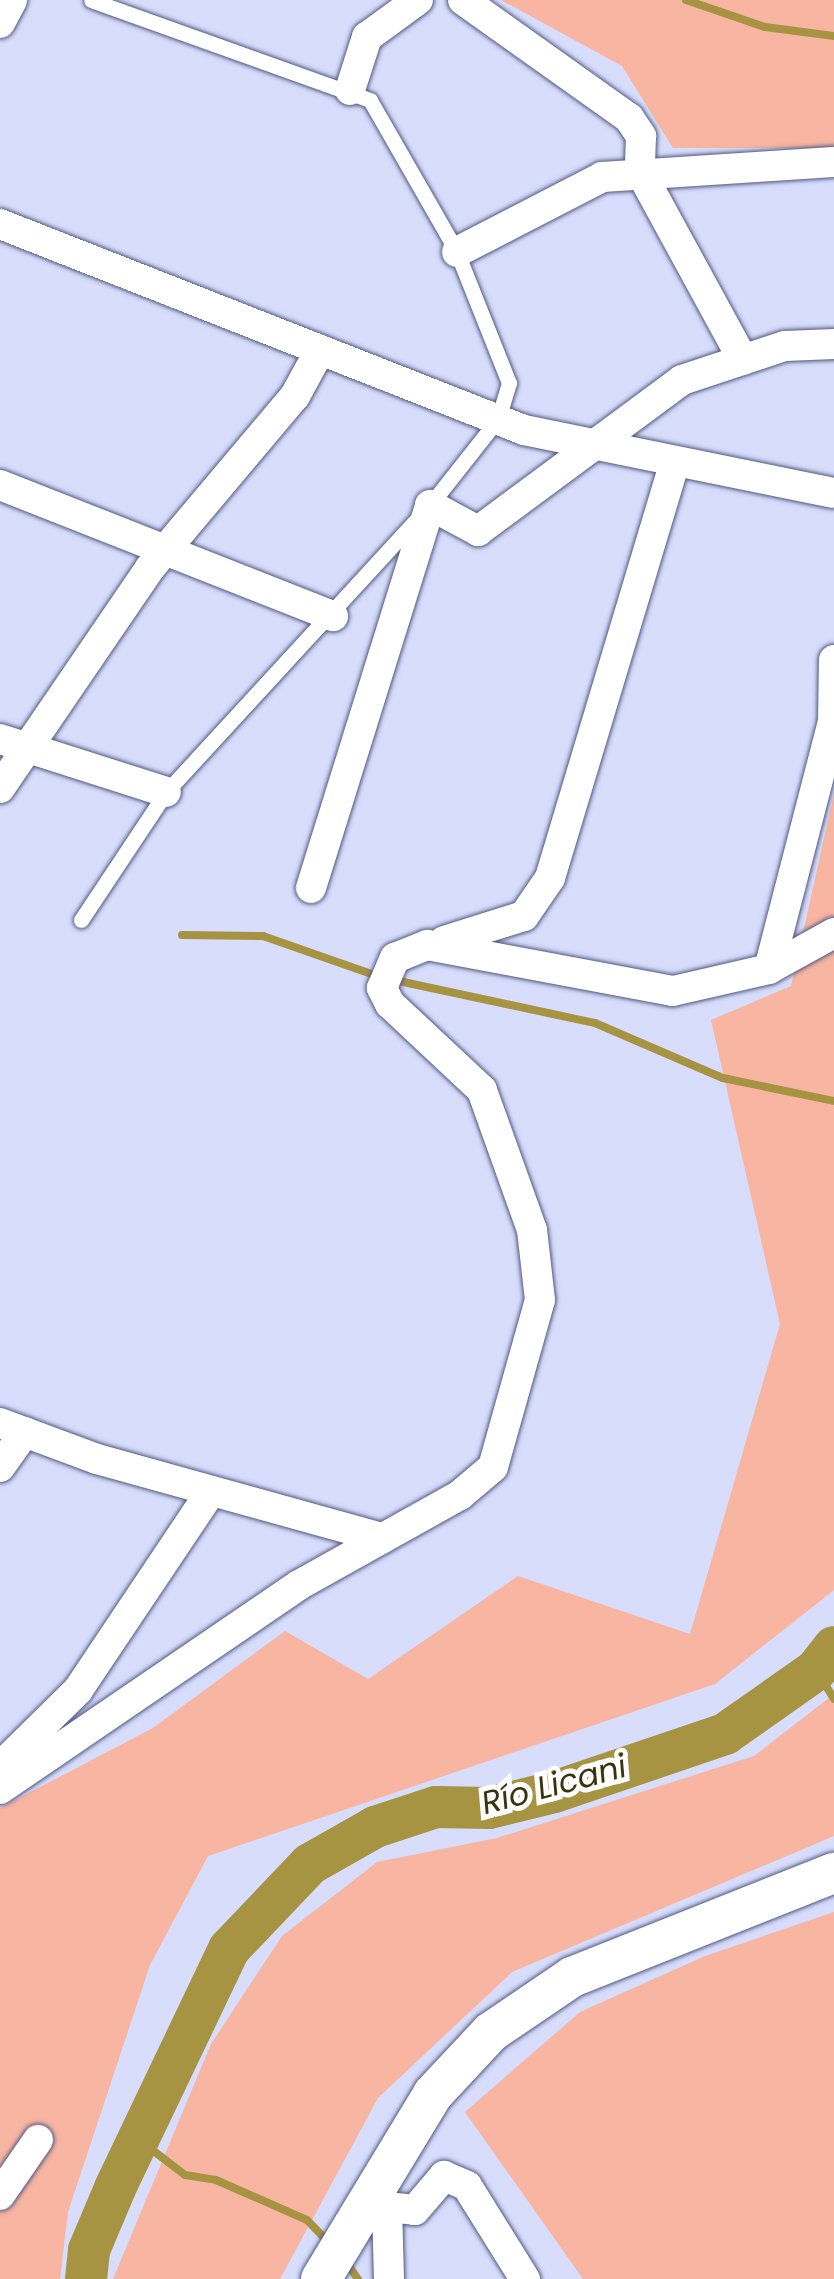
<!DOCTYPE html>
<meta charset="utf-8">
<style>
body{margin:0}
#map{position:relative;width:834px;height:2279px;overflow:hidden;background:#d7ddfb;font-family:Poppins,sans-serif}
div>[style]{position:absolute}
.green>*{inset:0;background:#f8b5a2}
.stream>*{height:8px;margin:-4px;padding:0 4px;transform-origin:4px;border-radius:4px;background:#a79442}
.river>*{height:42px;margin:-21px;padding:0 21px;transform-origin:21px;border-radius:21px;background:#a79442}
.roads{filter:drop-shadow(0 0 2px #515882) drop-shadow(0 0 2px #515882)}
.service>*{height:15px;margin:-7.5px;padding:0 7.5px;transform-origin:7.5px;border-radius:7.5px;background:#fff}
.minor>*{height:30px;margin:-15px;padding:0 15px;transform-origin:15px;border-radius:15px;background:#fff}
.secondary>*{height:40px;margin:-20px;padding:0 20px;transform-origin:20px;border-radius:20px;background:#fff}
span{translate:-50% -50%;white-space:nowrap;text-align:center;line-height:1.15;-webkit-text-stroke:10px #fff;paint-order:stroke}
.water-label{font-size:32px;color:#3b330e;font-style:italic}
</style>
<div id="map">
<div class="green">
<div style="clip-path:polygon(501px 0,834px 0,834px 148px,673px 148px,622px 66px)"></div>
<div style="clip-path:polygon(834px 794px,834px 1590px,715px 1684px,208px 1856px,150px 1965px,68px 2212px,60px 2279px,0 2279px,0 1808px,153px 1728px,285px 1631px,368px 1679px,518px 1576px,690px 1634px,780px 1324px,711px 1020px,791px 986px)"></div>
<div style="clip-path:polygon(834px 1694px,834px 1836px,512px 1972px,378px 2098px,280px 2279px,113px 2279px,211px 2044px,282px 1936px,377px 1862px,497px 1838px,754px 1756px)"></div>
<div style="clip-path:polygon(834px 1912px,834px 2279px,583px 2279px,465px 2112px,580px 2012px,705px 1956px)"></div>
</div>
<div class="stream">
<div style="left:686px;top:0;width:83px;rotate:18.9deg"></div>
<div style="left:765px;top:27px;width:70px;rotate:7.4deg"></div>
<div style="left:182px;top:935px;width:81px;rotate:0.7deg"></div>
<div style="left:263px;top:936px;width:124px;rotate:19.3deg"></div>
<div style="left:394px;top:980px;width:206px;rotate:12.1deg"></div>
<div style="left:595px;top:1023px;width:139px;rotate:23.3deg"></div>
<div style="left:723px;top:1078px;width:113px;rotate:11.7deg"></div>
<div style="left:816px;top:1670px;width:34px;rotate:58deg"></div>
<div style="left:138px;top:2139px;width:59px;rotate:37.5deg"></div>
<div style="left:185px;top:2175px;width:31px;rotate:9deg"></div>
<div style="left:216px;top:2180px;width:99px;rotate:23.7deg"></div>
<div style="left:307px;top:2220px;width:33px;rotate:46deg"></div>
<div style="left:346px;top:2262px;width:21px;rotate:55deg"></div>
</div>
<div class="river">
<div style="left:86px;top:2279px;width:29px;rotate:-84deg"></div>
<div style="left:89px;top:2250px;width:69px;rotate:-67.1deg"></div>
<div style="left:116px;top:2186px;width:263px;rotate:-64.5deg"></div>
<div style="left:229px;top:1949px;width:117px;rotate:-46.4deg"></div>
<div style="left:310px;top:1864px;width:75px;rotate:-29.6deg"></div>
<div style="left:375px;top:1827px;width:64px;rotate:-18.2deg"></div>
<div style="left:436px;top:1807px;width:53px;rotate:1.1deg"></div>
<div style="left:489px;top:1808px;width:67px;rotate:-13.8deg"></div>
<div style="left:554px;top:1792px;width:181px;rotate:-18.7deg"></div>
<div style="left:725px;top:1734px;width:111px;rotate:-35.1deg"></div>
<div style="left:816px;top:1670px;width:29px;rotate:-52deg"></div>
</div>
<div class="roads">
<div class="service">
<div style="left:81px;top:920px;width:154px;rotate:-56.4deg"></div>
<div style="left:166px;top:792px;width:390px;rotate:-47.4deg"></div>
<div style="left:430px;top:505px;width:110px;rotate:-51.7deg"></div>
<div style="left:498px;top:419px;width:38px;rotate:-73deg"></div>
<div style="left:509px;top:383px;width:141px;rotate:-111.7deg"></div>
<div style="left:457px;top:252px;width:175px;rotate:-119.8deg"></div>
<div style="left:370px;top:100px;width:296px;rotate:-160.3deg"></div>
</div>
<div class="minor">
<div style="left:463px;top:0;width:204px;rotate:35.4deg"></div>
<div style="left:629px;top:118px;width:22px;rotate:56deg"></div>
<div style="left:641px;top:136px;width:35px;rotate:92deg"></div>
<div style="left:640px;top:171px;width:215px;rotate:61.4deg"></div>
<div style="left:0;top:23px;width:26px;rotate:-62deg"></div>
<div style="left:350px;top:90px;width:56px;rotate:-72.2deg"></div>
<div style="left:367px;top:37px;width:63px;rotate:-36deg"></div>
<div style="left:0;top:224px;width:563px;rotate:21.46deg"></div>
<div style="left:524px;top:430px;width:316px;rotate:11.5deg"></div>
<div style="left:457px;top:252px;width:163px;rotate:-27.3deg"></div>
<div style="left:602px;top:177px;width:232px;rotate:-3.7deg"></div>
<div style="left:0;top:485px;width:358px;rotate:21.5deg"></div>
<div style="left:0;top:739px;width:174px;rotate:17.7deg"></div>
<div style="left:0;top:788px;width:266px;rotate:-55.7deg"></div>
<div style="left:150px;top:568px;width:225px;rotate:-49.9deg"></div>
<div style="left:295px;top:396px;width:52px;rotate:-61.5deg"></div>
<div style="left:311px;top:888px;width:401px;rotate:-72.7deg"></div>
<div style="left:430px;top:505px;width:55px;rotate:28.4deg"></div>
<div style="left:478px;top:531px;width:254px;rotate:-36.5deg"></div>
<div style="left:682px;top:380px;width:108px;rotate:-18.3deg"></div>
<div style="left:785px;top:346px;width:49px;rotate:-2.3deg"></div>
<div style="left:444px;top:941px;width:84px;rotate:-17.4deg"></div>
<div style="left:524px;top:916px;width:46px;rotate:-55.6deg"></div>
<div style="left:550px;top:878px;width:434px;rotate:-73.3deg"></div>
<div style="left:769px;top:969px;width:255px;rotate:-75.5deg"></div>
<div style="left:833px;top:722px;width:62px;rotate:-89.1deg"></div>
<div style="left:0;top:1423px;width:103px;rotate:20.4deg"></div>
<div style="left:97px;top:1459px;width:296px;rotate:15.5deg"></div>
<div style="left:0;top:1467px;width:43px;rotate:-54.5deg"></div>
<div style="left:0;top:1767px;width:110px;rotate:-44.6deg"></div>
<div style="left:78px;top:1690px;width:239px;rotate:-56.2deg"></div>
<div style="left:0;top:1789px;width:362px;rotate:-34.3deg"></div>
<div style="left:299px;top:1585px;width:184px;rotate:-29.2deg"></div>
<div style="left:460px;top:1495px;width:43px;rotate:-40.3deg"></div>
<div style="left:493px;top:1467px;width:173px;rotate:-74.3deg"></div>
<div style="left:540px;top:1300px;width:70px;rotate:-96.5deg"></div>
<div style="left:532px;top:1230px;width:149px;rotate:-109.7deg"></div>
<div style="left:482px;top:1090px;width:126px;rotate:-136.9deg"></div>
<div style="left:390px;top:1004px;width:18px;rotate:-117deg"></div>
<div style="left:382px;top:988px;width:33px;rotate:-67deg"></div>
<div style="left:395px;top:958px;width:35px;rotate:-22deg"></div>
<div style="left:427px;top:945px;width:250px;rotate:10.6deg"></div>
<div style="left:673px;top:991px;width:98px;rotate:-12.9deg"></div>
<div style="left:769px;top:969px;width:74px;rotate:-29deg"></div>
<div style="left:370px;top:2194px;width:21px;rotate:37deg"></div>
<div style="left:387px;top:2207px;width:28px;rotate:6deg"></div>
<div style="left:415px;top:2210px;width:45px;rotate:-49.5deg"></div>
<div style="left:444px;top:2176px;width:25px;rotate:23deg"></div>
<div style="left:467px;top:2186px;width:110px;rotate:58.1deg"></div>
<div style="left:0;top:2195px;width:67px;rotate:-55.4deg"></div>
<div style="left:387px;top:2207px;width:72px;rotate:88.4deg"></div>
</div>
<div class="secondary">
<div style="left:321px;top:2279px;width:216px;rotate:-58.8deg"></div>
<div style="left:433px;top:2094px;width:85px;rotate:-46.9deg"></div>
<div style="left:491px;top:2032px;width:98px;rotate:-34.2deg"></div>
<div style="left:572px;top:1977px;width:282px;rotate:-21.7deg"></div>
</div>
</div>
<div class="water-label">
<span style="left:554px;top:1785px;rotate:-15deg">Río Licani</span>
</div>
</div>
